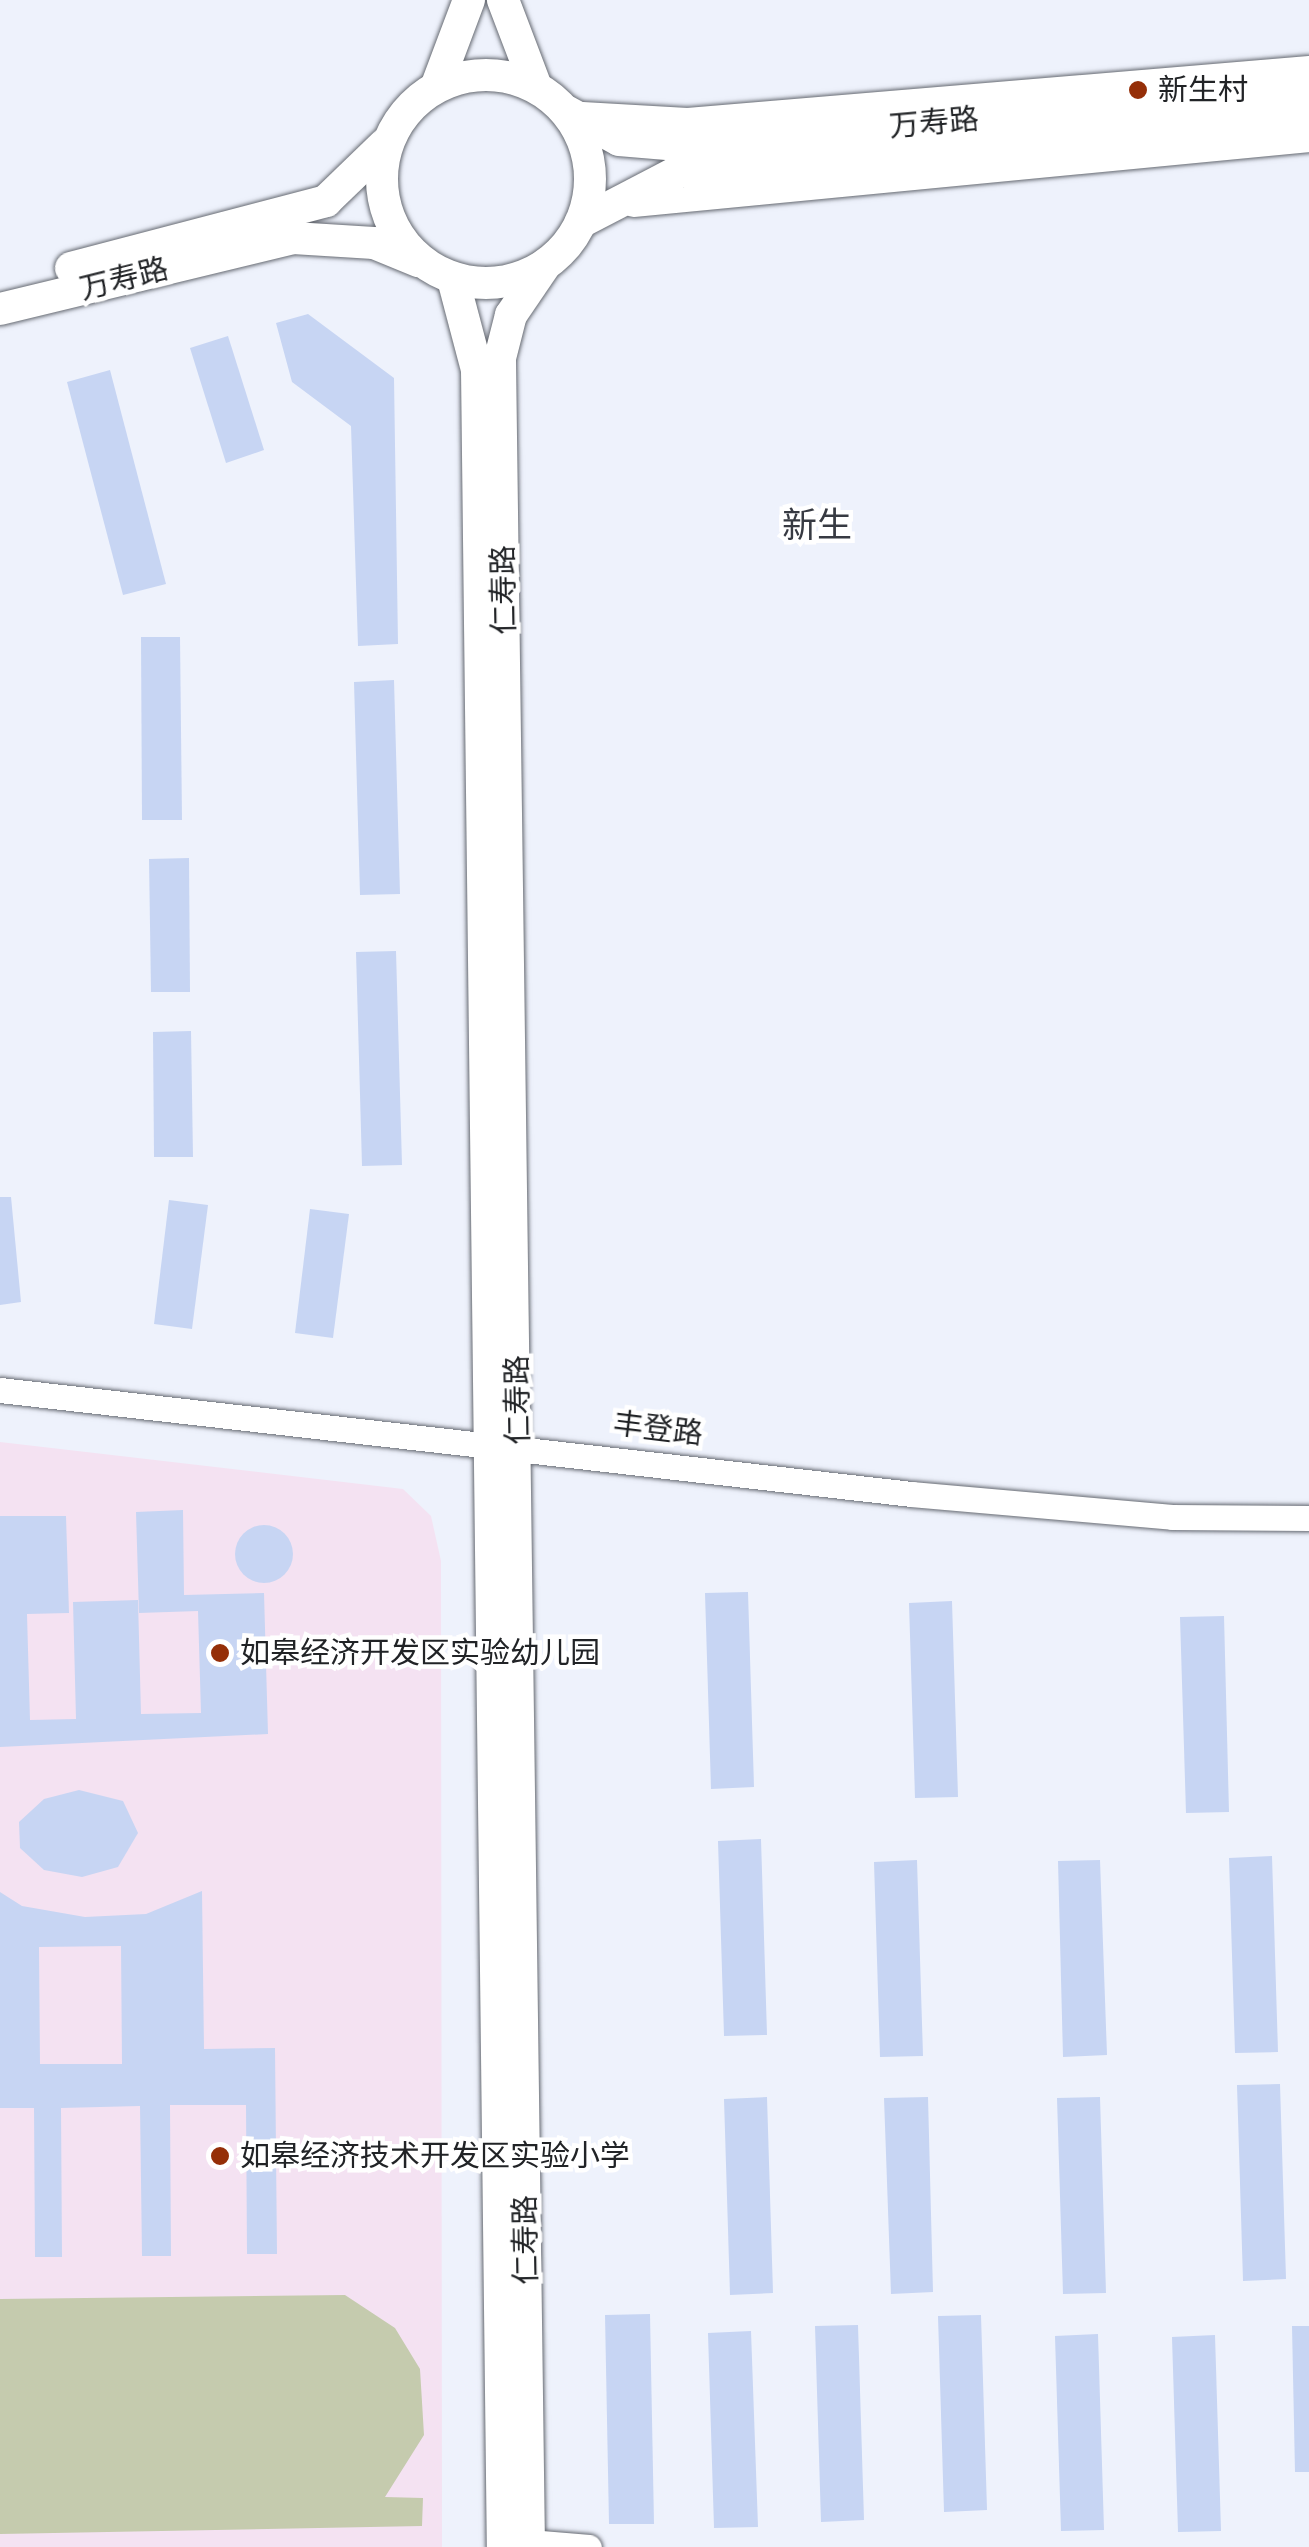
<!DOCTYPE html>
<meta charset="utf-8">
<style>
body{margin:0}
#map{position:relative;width:1309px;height:2547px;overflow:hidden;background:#eef2fc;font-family:Roboto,"Noto Sans SC",sans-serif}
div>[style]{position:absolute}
.education>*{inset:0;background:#f4e2f2}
.green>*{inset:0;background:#c5cbae}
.building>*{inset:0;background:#c7d5f3}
.round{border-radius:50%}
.roads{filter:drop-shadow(0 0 2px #666a72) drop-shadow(0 0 2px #666a72)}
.minor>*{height:25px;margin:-12.5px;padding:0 12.5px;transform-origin:12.5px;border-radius:12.5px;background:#fff}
.major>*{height:32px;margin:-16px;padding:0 16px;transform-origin:16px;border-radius:16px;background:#fff}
.major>.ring{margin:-16px;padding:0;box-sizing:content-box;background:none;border:32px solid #fff;border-radius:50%}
.dots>*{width:28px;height:28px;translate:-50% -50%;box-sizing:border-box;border:5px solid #fff;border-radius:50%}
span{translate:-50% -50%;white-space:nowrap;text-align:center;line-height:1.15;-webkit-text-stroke:9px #fff;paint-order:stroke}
.poi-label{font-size:30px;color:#212326}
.left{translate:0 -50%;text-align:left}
.street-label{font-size:30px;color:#212326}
.quarter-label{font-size:35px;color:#373a42}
</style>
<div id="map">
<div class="education">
<div style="clip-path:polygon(0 1442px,403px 1489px,431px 1516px,441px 1561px,442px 2547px,0 2547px)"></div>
</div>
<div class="green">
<div style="clip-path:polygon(345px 2295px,395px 2328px,420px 2369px,424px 2435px,385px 2497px,423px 2498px,422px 2526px,0 2534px,0 2299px)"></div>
</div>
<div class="building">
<div style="clip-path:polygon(308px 314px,394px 378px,398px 644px,358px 646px,351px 426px,292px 382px,276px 323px)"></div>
<div style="clip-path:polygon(228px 336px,264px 450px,226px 463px,190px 348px)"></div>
<div style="clip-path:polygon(110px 370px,166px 584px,123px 595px,67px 382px)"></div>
<div style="clip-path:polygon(141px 637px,180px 637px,182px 820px,142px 820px)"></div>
<div style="clip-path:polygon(394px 680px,400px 894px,360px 895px,354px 682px)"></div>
<div style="clip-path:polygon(189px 858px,190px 992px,151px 992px,149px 859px)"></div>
<div style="clip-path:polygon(396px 951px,402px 1165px,362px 1166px,356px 952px)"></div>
<div style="clip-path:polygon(191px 1031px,193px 1157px,154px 1157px,153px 1032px)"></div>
<div style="clip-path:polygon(0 1197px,11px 1197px,21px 1302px,0 1305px)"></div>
<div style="clip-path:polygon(169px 1200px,208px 1205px,192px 1329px,154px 1324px)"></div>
<div style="clip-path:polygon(310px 1209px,349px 1214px,333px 1338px,295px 1333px)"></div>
<div style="clip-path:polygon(183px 1510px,184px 1595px,264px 1593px,268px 1734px,0 1747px,0 1516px,66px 1516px,69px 1613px,27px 1614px,30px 1720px,76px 1719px,73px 1602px,138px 1600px,141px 1714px,201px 1713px,198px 1611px,139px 1613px,136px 1512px)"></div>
<div class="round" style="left:235px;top:1525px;width:58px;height:58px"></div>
<div style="clip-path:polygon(748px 1592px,754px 1787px,711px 1789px,705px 1593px)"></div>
<div style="clip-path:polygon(952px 1601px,958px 1797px,915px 1798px,909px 1603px)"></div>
<div style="clip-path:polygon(1224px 1616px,1229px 1812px,1186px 1813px,1180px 1617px)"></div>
<div style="clip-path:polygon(79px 1790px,123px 1801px,138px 1833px,118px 1867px,82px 1877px,44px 1870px,20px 1848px,19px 1822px,44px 1799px)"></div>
<div style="clip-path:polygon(761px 1839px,767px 2035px,724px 2036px,718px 1841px)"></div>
<div style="clip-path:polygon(1272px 1856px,1278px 2052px,1235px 2053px,1229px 1858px)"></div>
<div style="clip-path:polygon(917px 1860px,923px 2056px,880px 2057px,874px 1862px)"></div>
<div style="clip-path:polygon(1100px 1860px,1107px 2055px,1063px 2057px,1058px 1861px)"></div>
<div style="clip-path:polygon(evenodd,202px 1891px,204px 2049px,275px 2048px,277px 2254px,247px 2254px,246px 2105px,170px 2105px,171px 2256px,142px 2256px,140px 2106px,61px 2108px,62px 2257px,35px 2257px,34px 2108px,0 2108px,0 1892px,22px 1906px,85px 1917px,146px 1914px,202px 1891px,121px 1946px,122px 2064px,40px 2064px,39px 1947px,121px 1946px)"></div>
<div style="clip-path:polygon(1280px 2084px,1286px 2279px,1243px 2281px,1237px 2085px)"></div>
<div style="clip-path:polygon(767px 2097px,773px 2293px,730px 2295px,724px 2099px)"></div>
<div style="clip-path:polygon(928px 2097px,933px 2292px,891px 2294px,884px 2098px)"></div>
<div style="clip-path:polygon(1100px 2097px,1106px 2293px,1063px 2294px,1057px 2098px)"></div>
<div style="clip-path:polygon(650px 2314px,654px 2524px,609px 2524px,605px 2315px)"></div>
<div style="clip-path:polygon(981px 2315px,987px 2510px,944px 2512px,938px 2316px)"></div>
<div style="clip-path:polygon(858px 2325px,864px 2520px,821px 2522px,815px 2326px)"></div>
<div style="clip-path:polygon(1292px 2326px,1309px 2326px,1309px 2472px,1295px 2472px)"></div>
<div style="clip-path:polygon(751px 2331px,758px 2527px,714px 2528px,708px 2333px)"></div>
<div style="clip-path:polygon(1098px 2334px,1104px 2530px,1061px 2531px,1055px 2336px)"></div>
<div style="clip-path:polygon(1215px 2335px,1221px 2531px,1178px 2532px,1172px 2337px)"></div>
</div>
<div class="roads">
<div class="minor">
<div style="left:582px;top:114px;width:105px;rotate:3.3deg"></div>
<div style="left:687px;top:120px;width:624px;rotate:-4.78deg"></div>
<div style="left:633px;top:204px;width:679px;rotate:-5.49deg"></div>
<div style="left:0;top:1390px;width:917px;rotate:6.51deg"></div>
<div style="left:911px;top:1494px;width:262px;rotate:5deg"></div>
<div style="left:1172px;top:1517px;width:137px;rotate:0.4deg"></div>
<div style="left:529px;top:2542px;width:60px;rotate:4.8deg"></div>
</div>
<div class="major">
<div style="left:503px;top:0;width:93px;rotate:69.2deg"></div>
<div class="ring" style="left:382px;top:75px;width:176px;height:176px"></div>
<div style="left:437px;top:85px;width:91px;rotate:-69.4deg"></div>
<div style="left:566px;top:111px;width:60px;rotate:28.7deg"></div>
<div style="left:619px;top:140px;width:60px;rotate:4.8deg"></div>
<div style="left:679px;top:145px;width:632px;rotate:-4.81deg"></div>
<div style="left:581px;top:222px;width:108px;rotate:-27.5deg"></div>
<div style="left:677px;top:172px;width:634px;rotate:-5.06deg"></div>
<div style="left:71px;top:268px;width:264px;rotate:-14.7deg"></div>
<div style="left:326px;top:201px;width:81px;rotate:-44deg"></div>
<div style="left:453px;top:279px;width:94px;rotate:75.2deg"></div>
<div style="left:477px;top:370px;width:2177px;rotate:89.32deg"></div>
<div style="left:0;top:309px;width:301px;rotate:-13.6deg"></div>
<div style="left:293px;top:238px;width:81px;rotate:3.5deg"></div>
<div style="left:374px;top:243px;width:48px;rotate:22.2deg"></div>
<div style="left:529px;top:2547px;width:2189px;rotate:-90.76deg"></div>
<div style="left:500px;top:358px;width:44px;rotate:-75.7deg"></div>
<div style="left:511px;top:315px;width:60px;rotate:-55.8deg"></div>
</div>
</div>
<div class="dots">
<div style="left:1138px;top:90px;background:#952f08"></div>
<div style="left:220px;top:1653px;background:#952f08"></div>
<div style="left:220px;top:2156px;background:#952f08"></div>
</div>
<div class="poi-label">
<span class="left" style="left:1158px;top:90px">新生村</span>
<span class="left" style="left:240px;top:1653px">如皋经济开发区实验幼儿园</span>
<span class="left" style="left:240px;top:2156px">如皋经济技术开发区实验小学</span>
</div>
<div class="street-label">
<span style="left:934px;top:123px;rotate:-5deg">万寿路</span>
<span style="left:124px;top:279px;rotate:-14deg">万寿路</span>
<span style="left:504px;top:590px;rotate:-91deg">仁寿路</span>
<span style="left:518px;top:1400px;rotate:-91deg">仁寿路</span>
<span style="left:658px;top:1429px;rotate:7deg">丰登路</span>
<span style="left:526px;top:2240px;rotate:-91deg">仁寿路</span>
</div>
<div class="quarter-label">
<span style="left:817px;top:526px">新生</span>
</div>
</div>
